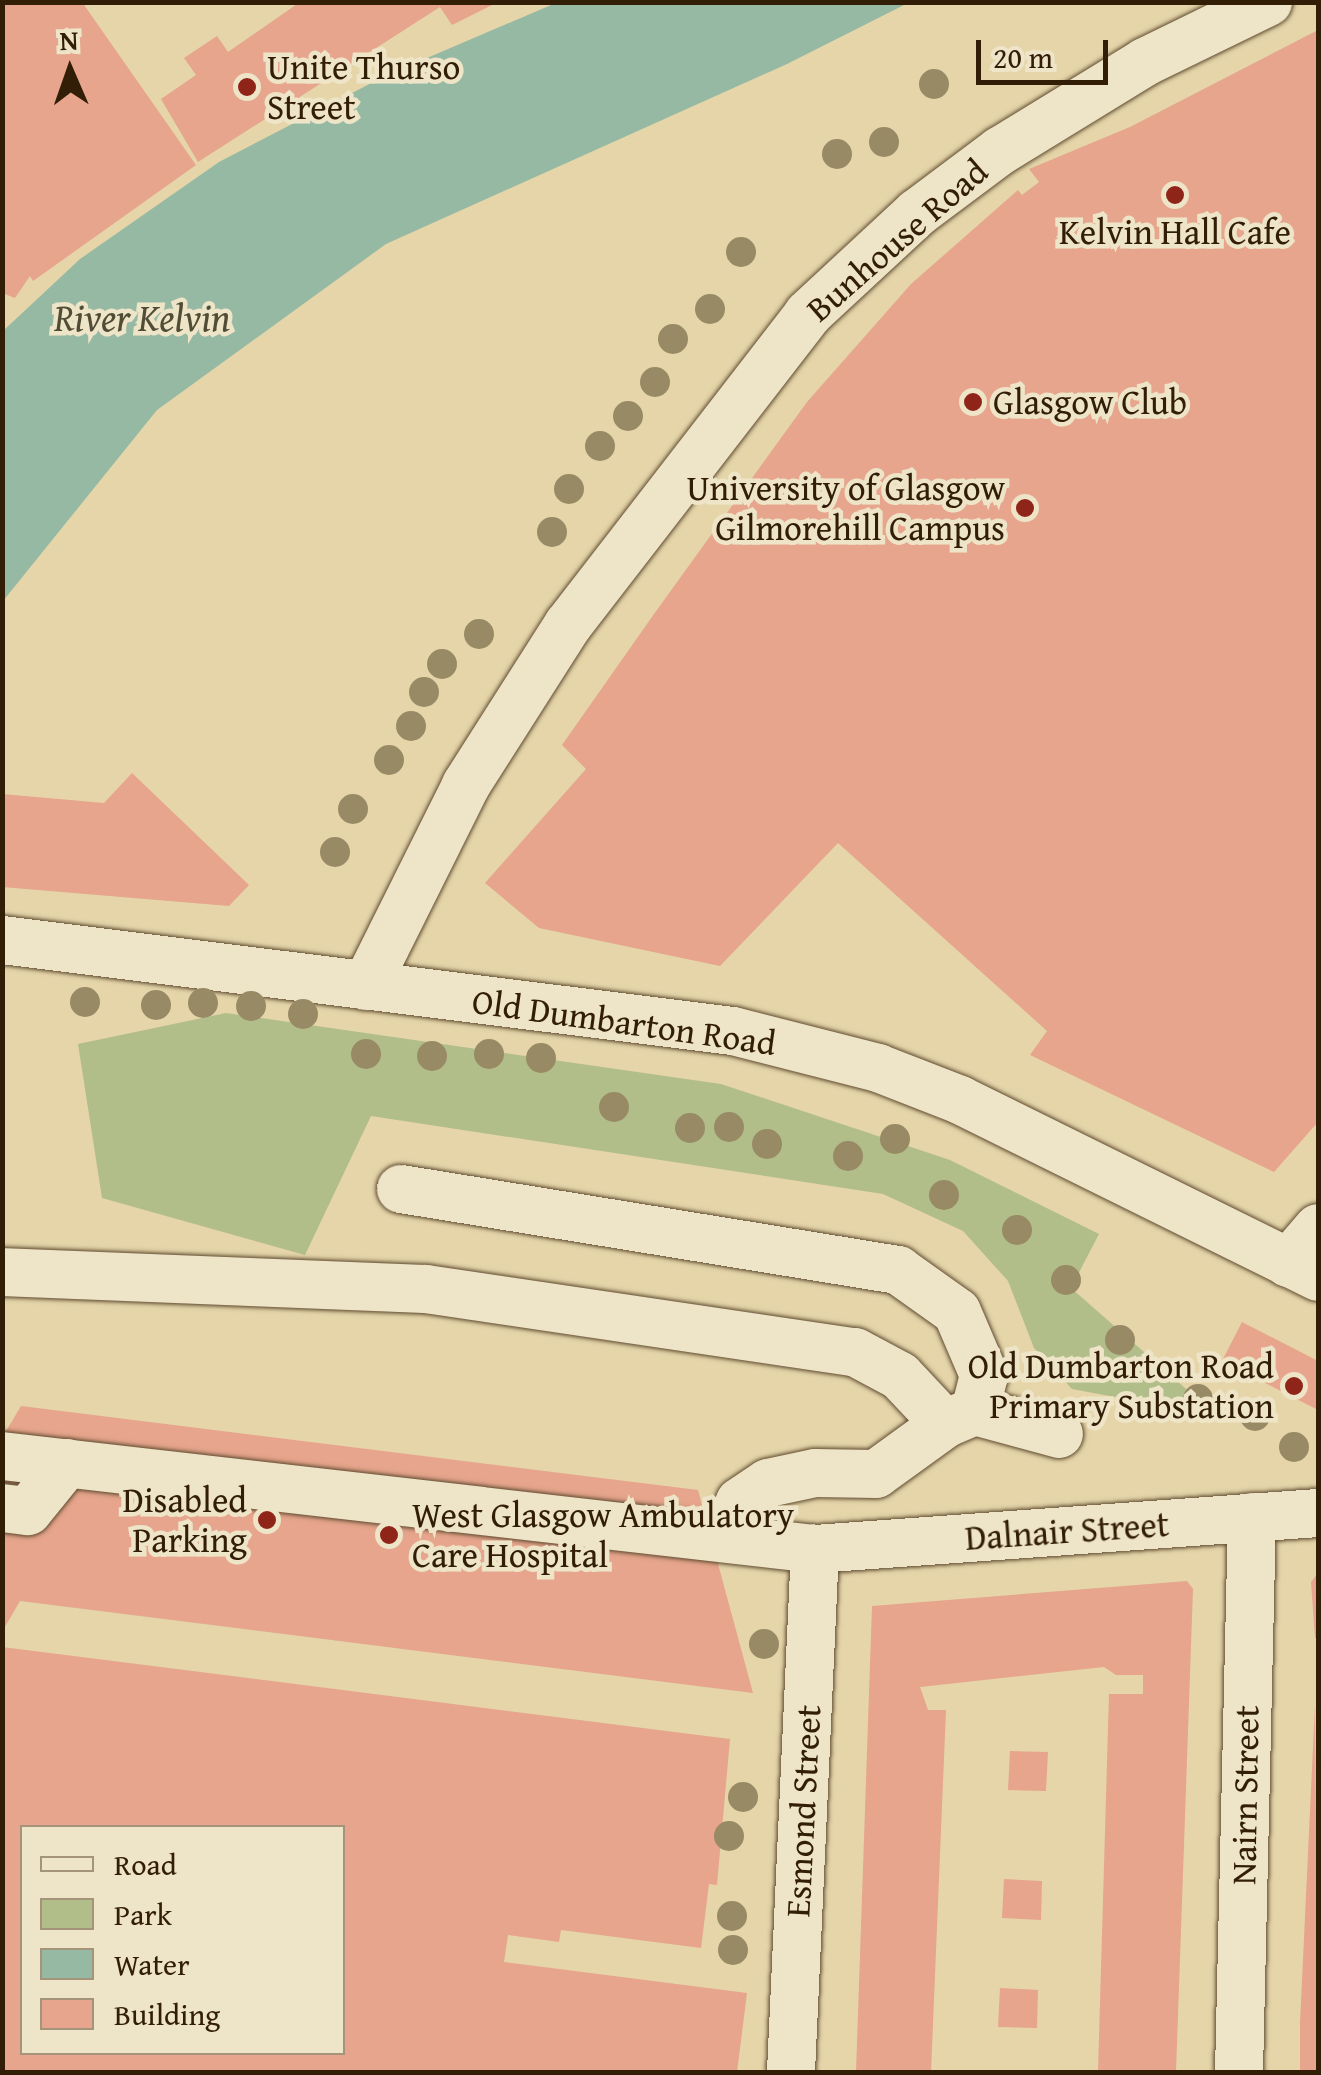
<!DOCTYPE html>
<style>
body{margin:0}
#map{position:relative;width:1321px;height:2075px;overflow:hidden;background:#e5d5a9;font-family:"Gentium Book Plus",serif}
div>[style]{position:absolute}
.green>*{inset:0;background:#b2be8a}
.water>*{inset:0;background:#96b9a4}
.building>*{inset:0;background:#e6a58c}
.roads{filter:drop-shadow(0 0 2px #5f4b30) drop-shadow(0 0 2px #5f4b30)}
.minor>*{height:48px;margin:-24px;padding:0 24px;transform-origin:24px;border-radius:24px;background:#eee4c7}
.trees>*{width:30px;height:30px;margin:-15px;border-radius:50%;background:#978a65}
.dots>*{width:28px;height:28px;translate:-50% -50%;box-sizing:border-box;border:5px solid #eee4c7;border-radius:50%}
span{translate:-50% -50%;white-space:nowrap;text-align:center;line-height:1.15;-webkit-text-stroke:9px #eee4c7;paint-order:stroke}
.poi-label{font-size:35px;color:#321d07}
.left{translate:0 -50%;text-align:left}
.right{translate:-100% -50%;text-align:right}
.street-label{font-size:35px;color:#321d07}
.water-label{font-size:38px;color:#504c36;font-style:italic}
.frame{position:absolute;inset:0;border:5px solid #321d07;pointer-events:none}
.legend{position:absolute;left:20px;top:1825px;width:325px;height:230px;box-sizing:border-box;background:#eee4c7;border:2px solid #a3947a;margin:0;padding:12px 18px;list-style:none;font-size:30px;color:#321d07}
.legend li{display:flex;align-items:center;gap:20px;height:50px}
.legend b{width:50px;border:2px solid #a3947a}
.north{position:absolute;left:20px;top:20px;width:100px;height:100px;-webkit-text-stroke:8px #eee4c7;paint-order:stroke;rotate:358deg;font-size:28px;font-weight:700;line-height:40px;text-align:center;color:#321d07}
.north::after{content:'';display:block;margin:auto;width:35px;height:45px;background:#321d07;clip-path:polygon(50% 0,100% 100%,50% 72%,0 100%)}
.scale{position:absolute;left:976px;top:40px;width:132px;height:45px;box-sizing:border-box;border:5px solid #321d07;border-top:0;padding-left:12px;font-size:30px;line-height:35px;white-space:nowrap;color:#321d07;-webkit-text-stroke:8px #eee4c7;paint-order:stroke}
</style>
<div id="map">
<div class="green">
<div style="clip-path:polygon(226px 1013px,721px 1084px,950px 1160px,1099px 1234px,1071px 1288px,1217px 1416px,1072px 1389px,1034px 1348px,1008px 1281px,963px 1231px,883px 1194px,371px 1116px,305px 1255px,102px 1198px,78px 1044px)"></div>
</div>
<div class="water">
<div style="clip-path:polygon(558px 2px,908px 3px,787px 64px,386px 244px,157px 410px,3px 601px,3px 331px,80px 259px,219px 162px,385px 76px)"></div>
</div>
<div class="building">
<div style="clip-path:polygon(2px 2px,82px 2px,196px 165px,33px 281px,30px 276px,15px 298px,2px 293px)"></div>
<div style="clip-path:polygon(300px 2px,498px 2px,452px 25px,440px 7px,198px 162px,161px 99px,196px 75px,184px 58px,217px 36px,228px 52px)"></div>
<div style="clip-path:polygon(1318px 30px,1318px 1122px,1274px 1172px,1030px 1055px,1047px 1031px,838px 843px,720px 966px,539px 928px,485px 883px,586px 769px,562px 745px,654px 614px,807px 402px,911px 284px,1018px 190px,1022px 195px,1039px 182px,1029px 169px,1130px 127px)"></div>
<div style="clip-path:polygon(132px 773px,249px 885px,229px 906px,2px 887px,2px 794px,104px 803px)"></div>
<div style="clip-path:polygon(1242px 1322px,1318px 1361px,1318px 1410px,1222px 1361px)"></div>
<div style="clip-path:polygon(21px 1406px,698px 1490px,753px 1693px,20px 1601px,2px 1632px,2px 1438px)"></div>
<div style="clip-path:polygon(1318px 1573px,1318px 1638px,1315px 1638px,1311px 1582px)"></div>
<div style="clip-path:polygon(1187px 1581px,1193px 1589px,1176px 2072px,1098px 2072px,1109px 1694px,1143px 1694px,1143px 1675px,1116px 1675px,1104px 1667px,920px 1687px,928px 1710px,946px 1710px,931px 2072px,856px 2072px,872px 1606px)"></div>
<div style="clip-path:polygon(evenodd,2px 1647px,730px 1739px,717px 1885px,709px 1884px,701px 1948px,561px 1930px,559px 1942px,508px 1935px,504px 1962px,747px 1993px,737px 2072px,2px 2072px,2px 1647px,22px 1828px,342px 1828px,342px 2052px,22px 2052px,22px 1828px)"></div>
<div style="clip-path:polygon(1315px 1705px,1318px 2072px,1300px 2072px,1300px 2023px)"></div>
<div style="clip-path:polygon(1010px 1751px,1048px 1752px,1046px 1791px,1008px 1790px)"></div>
<div style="clip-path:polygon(1004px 1879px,1042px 1881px,1041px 1920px,1002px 1918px)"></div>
<div style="clip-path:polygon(1000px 1988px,1038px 1990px,1037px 2028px,998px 2027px)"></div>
</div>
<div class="roads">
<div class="minor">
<div style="left:2px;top:940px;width:737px;rotate:7.1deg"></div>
<div style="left:733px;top:1031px;width:150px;rotate:14.3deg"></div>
<div style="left:878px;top:1068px;width:88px;rotate:21.3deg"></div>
<div style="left:960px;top:1100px;width:399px;rotate:26.3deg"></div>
<div style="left:366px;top:986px;width:225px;rotate:-63.5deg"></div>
<div style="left:466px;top:785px;width:190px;rotate:-57.5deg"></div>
<div style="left:568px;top:625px;width:393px;rotate:-52.3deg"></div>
<div style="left:808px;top:314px;width:149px;rotate:-42.8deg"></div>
<div style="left:917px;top:213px;width:104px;rotate:-36.8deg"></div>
<div style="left:1000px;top:151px;width:170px;rotate:-31.5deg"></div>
<div style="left:1145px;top:62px;width:137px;rotate:-26deg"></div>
<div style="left:401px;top:1189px;width:504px;rotate:9.26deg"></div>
<div style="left:898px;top:1270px;width:72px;rotate:35.4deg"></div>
<div style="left:957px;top:1312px;width:69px;rotate:66.8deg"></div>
<div style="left:984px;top:1375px;width:37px;rotate:104deg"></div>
<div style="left:975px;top:1411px;width:33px;rotate:157deg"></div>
<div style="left:945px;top:1424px;width:85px;rotate:144.1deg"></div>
<div style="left:876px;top:1474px;width:61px;rotate:-179.1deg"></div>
<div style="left:815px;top:1473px;width:48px;rotate:168deg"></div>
<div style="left:768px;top:1483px;width:34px;rotate:146deg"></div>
<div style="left:740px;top:1502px;width:38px;rotate:115deg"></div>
<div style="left:1288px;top:1263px;width:46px;rotate:-49.4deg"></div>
<div style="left:2px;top:1272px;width:424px;rotate:2.3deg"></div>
<div style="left:426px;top:1289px;width:434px;rotate:8.4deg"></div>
<div style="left:855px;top:1352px;width:51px;rotate:28.1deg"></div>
<div style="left:900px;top:1376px;width:66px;rotate:46.8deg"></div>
<div style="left:975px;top:1411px;width:87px;rotate:15.3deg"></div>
<div style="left:2px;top:1456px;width:818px;rotate:6.53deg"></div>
<div style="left:815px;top:1549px;width:504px;rotate:-4.09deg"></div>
<div style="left:2px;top:1508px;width:26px;rotate:7deg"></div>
<div style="left:28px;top:1511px;width:62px;rotate:-50.9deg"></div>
<div style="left:791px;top:2072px;width:524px;rotate:-87.37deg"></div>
<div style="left:1239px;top:2072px;width:555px;rotate:-88.66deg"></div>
</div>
</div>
<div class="trees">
<div style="left:934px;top:84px"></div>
<div style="left:884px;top:142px"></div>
<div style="left:837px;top:154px"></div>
<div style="left:741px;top:252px"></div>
<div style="left:710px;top:309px"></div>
<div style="left:673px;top:339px"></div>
<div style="left:655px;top:382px"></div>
<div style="left:628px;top:416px"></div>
<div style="left:600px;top:446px"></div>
<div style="left:569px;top:489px"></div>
<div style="left:552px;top:532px"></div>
<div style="left:479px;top:634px"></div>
<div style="left:442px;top:664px"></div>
<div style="left:424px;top:692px"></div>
<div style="left:411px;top:726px"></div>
<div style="left:389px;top:760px"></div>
<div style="left:353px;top:809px"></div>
<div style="left:335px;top:852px"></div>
<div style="left:85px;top:1002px"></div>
<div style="left:203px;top:1003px"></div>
<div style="left:156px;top:1005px"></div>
<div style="left:251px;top:1006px"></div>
<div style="left:303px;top:1014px"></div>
<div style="left:366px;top:1054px"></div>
<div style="left:489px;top:1054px"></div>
<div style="left:432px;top:1056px"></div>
<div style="left:541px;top:1058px"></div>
<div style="left:614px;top:1107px"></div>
<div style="left:729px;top:1127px"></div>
<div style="left:690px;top:1128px"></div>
<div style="left:895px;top:1139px"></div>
<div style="left:767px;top:1144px"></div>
<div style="left:848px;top:1156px"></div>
<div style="left:944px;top:1195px"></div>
<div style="left:1017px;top:1230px"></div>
<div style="left:1066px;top:1280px"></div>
<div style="left:1120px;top:1340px"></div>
<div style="left:1198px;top:1399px"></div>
<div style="left:1255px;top:1416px"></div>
<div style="left:1294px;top:1447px"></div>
<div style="left:764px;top:1644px"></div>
<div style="left:743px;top:1797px"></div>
<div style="left:729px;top:1836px"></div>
<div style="left:732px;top:1916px"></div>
<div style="left:733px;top:1950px"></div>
</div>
<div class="dots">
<div style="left:247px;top:87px;background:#8f2418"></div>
<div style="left:1175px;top:195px;background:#8f2418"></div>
<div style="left:973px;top:402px;background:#8f2418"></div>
<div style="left:1025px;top:508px;background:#8f2418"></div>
<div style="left:1294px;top:1386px;background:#8f2418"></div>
<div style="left:267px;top:1520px;background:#8f2418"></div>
<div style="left:389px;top:1535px;background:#8f2418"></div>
</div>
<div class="poi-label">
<span class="left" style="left:267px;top:87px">Unite Thurso<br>Street</span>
<span style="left:1175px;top:232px">Kelvin Hall Cafe</span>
<span class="left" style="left:993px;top:402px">Glasgow Club</span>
<span class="right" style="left:1005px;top:508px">University of Glasgow<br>Gilmorehill Campus</span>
<span class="right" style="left:1274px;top:1386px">Old Dumbarton Road<br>Primary Substation</span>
<span class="right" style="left:247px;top:1520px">Disabled<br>Parking</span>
<span class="left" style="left:412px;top:1535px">West Glasgow Ambulatory<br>Care Hospital</span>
</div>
<div class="street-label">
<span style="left:897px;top:240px;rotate:-41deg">Bunhouse Road</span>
<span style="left:624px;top:1022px;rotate:8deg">Old Dumbarton Road</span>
<span style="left:1067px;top:1531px;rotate:-4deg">Dalnair Street</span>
<span style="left:1245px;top:1795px;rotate:-89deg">Nairn Street</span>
<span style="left:803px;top:1811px;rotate:-87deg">Esmond Street</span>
</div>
<div class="water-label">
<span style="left:142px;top:318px">River Kelvin</span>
</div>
<div class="frame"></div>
<ul class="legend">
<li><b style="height:12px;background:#eee4c7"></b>Road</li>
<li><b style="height:28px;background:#b2be8a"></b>Park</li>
<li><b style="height:28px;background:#96b9a4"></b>Water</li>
<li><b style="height:28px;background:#e6a58c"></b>Building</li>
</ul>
<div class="north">N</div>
<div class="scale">20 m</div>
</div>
